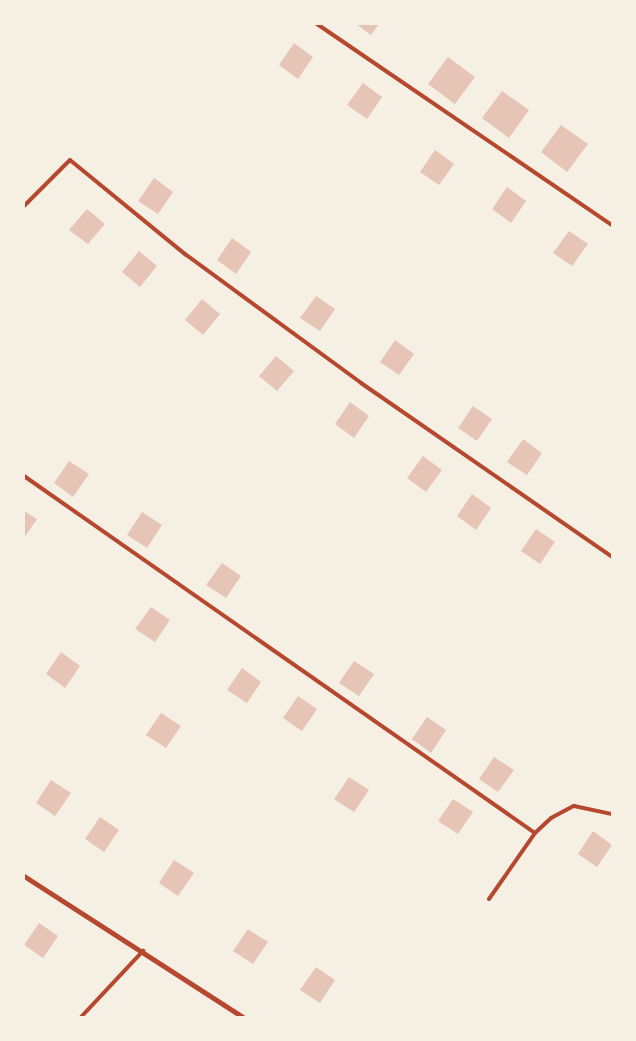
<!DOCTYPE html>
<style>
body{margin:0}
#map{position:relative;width:636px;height:1041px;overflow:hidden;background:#f6efe4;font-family:"DejaVu Sans",sans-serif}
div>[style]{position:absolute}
.building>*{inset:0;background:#e6c5b7}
.service>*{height:4px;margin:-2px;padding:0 2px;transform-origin:2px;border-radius:2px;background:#b5482f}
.minor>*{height:5px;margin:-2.5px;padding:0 2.5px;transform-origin:2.5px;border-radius:2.5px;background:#b5482f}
span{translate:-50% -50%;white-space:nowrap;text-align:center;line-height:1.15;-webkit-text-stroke:5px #f6efe4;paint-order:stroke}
.frame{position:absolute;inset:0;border:25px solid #f6efe4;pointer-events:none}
</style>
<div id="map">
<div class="building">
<div style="clip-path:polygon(356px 24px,379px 24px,371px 35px)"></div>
<div style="clip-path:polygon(294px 43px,313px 57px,298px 79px,279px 65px)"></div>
<div style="clip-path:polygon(448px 57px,475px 77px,455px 104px,428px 84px)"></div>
<div style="clip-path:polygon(363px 83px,382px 97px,367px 119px,347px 105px)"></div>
<div style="clip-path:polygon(502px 91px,529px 110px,509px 138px,482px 118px)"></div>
<div style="clip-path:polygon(561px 125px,588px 144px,567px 172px,541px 152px)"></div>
<div style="clip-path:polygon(435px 150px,454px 164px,439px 185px,420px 172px)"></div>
<div style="clip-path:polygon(154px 178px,173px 192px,158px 214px,138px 201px)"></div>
<div style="clip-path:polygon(507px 187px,526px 201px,511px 223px,492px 209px)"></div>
<div style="clip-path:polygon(87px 209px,105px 224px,88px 244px,69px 230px)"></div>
<div style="clip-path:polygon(569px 231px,588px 244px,572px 266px,553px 253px)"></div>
<div style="clip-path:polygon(232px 238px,251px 252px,236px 274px,217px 260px)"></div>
<div style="clip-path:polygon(139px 251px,157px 266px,140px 287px,122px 272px)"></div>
<div style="clip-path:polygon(316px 296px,335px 309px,320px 331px,300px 318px)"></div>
<div style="clip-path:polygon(202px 299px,220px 314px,203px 335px,185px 320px)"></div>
<div style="clip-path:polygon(395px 340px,414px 354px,399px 375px,380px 362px)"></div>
<div style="clip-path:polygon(276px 356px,294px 371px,277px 391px,259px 376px)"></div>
<div style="clip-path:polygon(350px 402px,369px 416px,354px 438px,335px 424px)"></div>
<div style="clip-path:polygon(473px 406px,492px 419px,477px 441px,458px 428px)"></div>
<div style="clip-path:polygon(523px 439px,542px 453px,527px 475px,507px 462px)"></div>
<div style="clip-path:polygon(423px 456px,442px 470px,426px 492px,407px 478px)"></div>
<div style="clip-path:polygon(69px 461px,89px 474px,73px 497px,54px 483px)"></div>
<div style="clip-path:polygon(472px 494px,491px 508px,476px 530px,457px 516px)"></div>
<div style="clip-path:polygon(24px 511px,37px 519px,24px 538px)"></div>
<div style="clip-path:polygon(142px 512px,162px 525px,147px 548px,127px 535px)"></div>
<div style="clip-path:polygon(536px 529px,555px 542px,540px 564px,521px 551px)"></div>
<div style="clip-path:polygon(222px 563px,241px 576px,226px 598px,206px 585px)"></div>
<div style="clip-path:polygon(151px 607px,170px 620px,155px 642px,135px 629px)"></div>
<div style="clip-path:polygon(61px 652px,80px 666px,65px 688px,46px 674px)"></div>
<div style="clip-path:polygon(354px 661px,374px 674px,359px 696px,339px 683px)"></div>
<div style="clip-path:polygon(242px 668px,261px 682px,247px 703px,227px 690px)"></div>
<div style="clip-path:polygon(298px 696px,317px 709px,302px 731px,283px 718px)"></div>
<div style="clip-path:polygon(161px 713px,181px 726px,166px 748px,146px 735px)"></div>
<div style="clip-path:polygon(427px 717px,446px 730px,431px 753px,412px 739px)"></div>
<div style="clip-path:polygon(494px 757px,514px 770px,498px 792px,479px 779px)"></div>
<div style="clip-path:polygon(349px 777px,369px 790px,354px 812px,334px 799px)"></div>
<div style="clip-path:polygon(51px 780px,71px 793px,55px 816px,36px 803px)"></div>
<div style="clip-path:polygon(453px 799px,473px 812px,458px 834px,438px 821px)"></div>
<div style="clip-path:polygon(100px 817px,119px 830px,104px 852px,85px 839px)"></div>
<div style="clip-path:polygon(593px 831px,612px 845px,597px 867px,578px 854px)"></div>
<div style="clip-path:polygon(174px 860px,194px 873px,178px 896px,159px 883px)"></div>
<div style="clip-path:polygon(39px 923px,58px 936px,43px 958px,24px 945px)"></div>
<div style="clip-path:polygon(248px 929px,268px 942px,253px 964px,233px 951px)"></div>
<div style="clip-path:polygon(316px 967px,335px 980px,320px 1003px,300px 990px)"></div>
</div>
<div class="service">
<div style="left:317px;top:24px;width:357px;rotate:34.3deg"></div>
<div style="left:24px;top:206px;width:65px;rotate:-45deg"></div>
<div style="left:70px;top:160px;width:149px;rotate:39.3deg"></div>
<div style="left:185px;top:254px;width:218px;rotate:36.2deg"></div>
<div style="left:361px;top:383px;width:305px;rotate:34.7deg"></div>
<div style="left:24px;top:476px;width:623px;rotate:34.94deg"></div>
<div style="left:489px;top:899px;width:80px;rotate:-55.1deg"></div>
<div style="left:535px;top:833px;width:22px;rotate:-43deg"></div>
<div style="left:551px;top:818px;width:26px;rotate:-28deg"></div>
<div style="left:574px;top:806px;width:39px;rotate:12deg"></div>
<div style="left:81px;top:1017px;width:91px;rotate:-46.8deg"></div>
</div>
<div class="minor">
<div style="left:24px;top:876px;width:260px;rotate:32.8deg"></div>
</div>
<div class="frame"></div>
</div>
